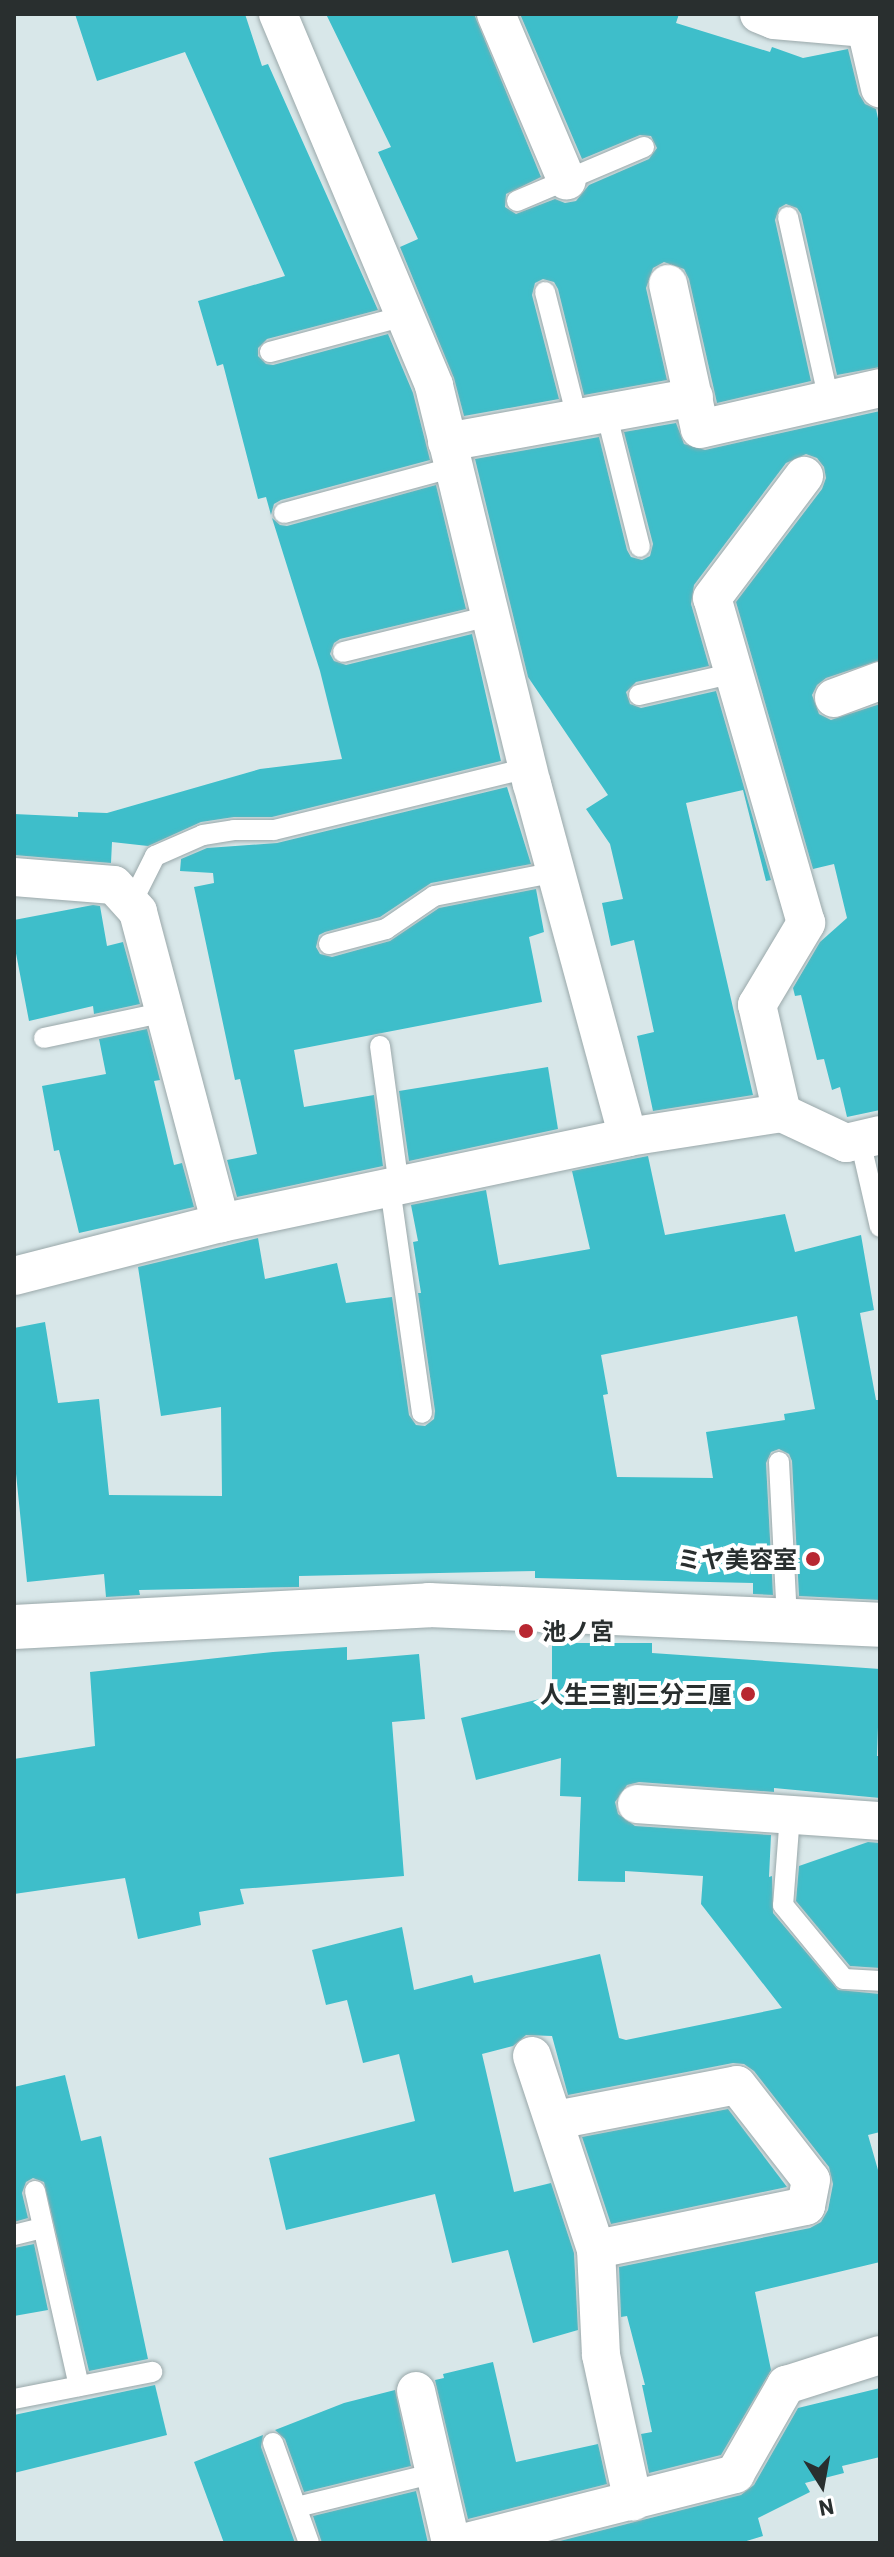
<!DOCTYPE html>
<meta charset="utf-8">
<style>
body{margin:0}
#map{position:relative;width:894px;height:2557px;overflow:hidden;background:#d8e7e9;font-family:Barlow,"Noto Sans JP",sans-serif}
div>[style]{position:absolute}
.building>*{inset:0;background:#3ebeca}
.roads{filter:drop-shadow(0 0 2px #9aa8aa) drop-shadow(0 0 2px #9aa8aa)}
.lane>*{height:20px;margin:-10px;padding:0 10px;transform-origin:10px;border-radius:10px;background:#fff}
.street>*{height:38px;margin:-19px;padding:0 19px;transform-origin:19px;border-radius:19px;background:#fff}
.secondary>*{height:44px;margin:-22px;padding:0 22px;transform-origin:22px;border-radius:22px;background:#fff}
.dots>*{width:22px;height:22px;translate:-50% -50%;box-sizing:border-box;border:4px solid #fff;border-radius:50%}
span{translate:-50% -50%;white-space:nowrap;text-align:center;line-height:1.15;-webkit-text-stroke:8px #fff;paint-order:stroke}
.poi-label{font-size:24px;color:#292f2f;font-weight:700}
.right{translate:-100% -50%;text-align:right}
.left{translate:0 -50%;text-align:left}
.frame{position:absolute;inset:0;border:16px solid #292f2f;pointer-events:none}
.north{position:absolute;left:782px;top:2445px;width:80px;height:80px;-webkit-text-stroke:6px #fff;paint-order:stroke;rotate:169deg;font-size:22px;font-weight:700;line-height:32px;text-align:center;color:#292f2f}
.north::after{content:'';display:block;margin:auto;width:28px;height:36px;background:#292f2f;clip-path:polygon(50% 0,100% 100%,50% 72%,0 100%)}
</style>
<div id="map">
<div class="building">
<div style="clip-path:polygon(75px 14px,245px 14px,262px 66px,268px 64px,378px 310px,267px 339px,258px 348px,258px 356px,266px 364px,273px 365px,388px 334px,413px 393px,430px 460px,281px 500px,274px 504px,271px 515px,266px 497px,258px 499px,223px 364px,217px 366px,198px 301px,285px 276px,185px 52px,97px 81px)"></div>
<div style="clip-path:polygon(326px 14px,474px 14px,541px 177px,506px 194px,505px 207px,516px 214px,555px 199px,565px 203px,576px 201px,589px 185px,649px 159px,657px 148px,651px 136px,640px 135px,582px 159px,520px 14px,679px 14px,676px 23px,770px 52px,772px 47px,803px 58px,848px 49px,859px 94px,865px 104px,876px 109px,880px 128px,880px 367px,837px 375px,801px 214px,797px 208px,786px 204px,779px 208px,775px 220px,811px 381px,717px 403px,689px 279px,684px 269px,664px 262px,653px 268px,646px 288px,667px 380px,584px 395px,558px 289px,554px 282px,543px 279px,535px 283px,532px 295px,559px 399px,464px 416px,454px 378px,400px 247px,418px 239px,378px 152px,391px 147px)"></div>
<div style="clip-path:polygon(880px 411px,880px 660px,826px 678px,817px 685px,812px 695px,819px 714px,831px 720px,880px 704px,880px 1110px,847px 1117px,840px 1087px,832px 1090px,824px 1059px,817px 1060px,801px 995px,795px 996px,793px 988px,820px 942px,847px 918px,834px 864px,813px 869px,736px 602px,822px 489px,826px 478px,824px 467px,817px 458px,806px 454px,786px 463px,694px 585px,691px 604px,709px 666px,636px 682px,626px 692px,630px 704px,641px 708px,716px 691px,771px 880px,766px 881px,743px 790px,686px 803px,753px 1095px,653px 1111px,637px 1036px,654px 1032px,634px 940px,611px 946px,602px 903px,623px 899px,610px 844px,586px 809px,608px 795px,528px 677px,475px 459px,599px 437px,627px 550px,631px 557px,642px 560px,650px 556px,653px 544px,624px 432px,676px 423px,684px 444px,705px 450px)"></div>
<div style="clip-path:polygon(436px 485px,466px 609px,340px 639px,334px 643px,330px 654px,334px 661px,346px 665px,472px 634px,501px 761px,272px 817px,234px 817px,201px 822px,148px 846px,112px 842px,111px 863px,14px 855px,14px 814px,78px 817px,78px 812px,107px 813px,260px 769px,342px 759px,320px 671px,272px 518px,280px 525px,287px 526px)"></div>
<div style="clip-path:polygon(507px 787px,531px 864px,431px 883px,380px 917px,325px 932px,319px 935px,316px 947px,320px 954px,332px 957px,390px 941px,439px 908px,536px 889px,544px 932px,529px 937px,542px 1002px,294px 1050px,304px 1107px,374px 1095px,383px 1166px,237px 1197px,227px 1160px,257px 1154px,240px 1079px,235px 1080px,194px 887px,214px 883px,213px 873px,180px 871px,181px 859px,207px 848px,277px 843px)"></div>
<div style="clip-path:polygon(93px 905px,100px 906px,107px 946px,123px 942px,140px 1004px,94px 1014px,93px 1006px,29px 1021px,14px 943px,14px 920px)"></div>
<div style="clip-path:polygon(147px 1029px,160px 1080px,154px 1081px,174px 1165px,182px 1163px,194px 1207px,79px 1233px,59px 1150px,54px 1151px,42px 1086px,106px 1074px,99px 1039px)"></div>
<div style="clip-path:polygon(548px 1067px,558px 1129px,409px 1161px,399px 1091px)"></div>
<div style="clip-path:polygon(evenodd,648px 1156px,665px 1235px,785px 1214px,795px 1252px,861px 1235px,874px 1310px,860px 1313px,876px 1400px,880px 1400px,880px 1600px,799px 1596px,792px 1461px,789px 1454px,779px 1449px,771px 1452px,766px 1463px,773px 1595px,753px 1594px,753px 1583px,535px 1578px,535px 1571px,299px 1576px,299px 1587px,139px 1590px,140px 1595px,106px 1597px,104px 1574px,27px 1582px,14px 1454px,14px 1328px,45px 1322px,58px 1403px,99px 1399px,109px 1495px,222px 1496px,221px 1407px,161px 1416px,138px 1267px,258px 1238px,265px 1279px,337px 1263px,346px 1303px,392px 1297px,409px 1415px,416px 1425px,425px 1426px,434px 1419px,435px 1411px,418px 1293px,421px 1293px,413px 1242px,418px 1241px,411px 1205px,486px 1190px,499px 1265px,590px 1249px,572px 1171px,648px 1156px,797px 1316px,815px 1409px,784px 1414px,785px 1420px,706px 1432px,713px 1478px,617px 1477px,603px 1395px,608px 1394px,601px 1355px,797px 1316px)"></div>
<div style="clip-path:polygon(552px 1643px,652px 1643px,652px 1653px,880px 1669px,877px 1756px,880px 1756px,880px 1798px,774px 1788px,774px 1792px,639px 1782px,627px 1785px,615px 1802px,618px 1814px,635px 1826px,771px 1835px,769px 1877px,772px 1876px,773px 1913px,838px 1990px,880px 1994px,880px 2132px,868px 2135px,880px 2177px,880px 2262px,755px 2292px,771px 2370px,721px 2455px,649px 2473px,641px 2434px,652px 2432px,642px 2385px,645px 2385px,627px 2316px,621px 2317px,619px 2267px,810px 2228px,821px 2222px,828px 2210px,833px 2184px,829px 2167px,754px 2071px,744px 2064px,733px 2063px,568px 2095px,552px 2036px,526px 2035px,513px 2046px,482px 2054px,514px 2192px,551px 2183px,574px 2253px,578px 2330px,533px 2343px,508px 2250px,452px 2263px,435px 2194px,286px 2230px,269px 2158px,415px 2121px,399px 2054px,363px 2063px,347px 2000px,326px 2005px,312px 1950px,402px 1927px,414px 1990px,472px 1975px,474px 1983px,600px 1954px,619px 2038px,626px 2040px,782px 2008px,701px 1904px,703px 1876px,625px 1871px,625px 1882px,578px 1881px,581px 1797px,560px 1796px,561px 1758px,476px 1780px,461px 1718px,552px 1696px)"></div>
<div style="clip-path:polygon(347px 1647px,347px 1660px,419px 1654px,425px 1719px,392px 1722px,404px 1876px,240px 1889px,244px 1904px,199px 1912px,201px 1925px,138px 1939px,125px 1878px,14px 1894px,14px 1759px,95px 1746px,90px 1672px,273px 1652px)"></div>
<div style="clip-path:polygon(868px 1842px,880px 1843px,880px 1968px,850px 1966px,796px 1901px,799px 1866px)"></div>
<div style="clip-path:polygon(65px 2075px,81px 2141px,101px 2136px,148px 2359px,89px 2371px,44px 2182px,33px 2178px,26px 2182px,22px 2193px,28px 2218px,14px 2222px,14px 2087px)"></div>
<div style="clip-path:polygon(728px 2109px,787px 2187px,611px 2224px,582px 2137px)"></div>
<div style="clip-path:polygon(34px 2244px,48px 2310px,14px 2316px,14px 2248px)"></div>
<div style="clip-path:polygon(493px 2362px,516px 2462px,598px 2444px,607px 2484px,468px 2519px,435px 2380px,444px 2378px,443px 2374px)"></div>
<div style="clip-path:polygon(155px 2385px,167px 2435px,14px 2473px,14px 2415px)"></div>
<div style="clip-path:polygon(880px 2388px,880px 2457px,842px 2466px,844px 2473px,805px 2483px,810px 2492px,758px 2518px,763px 2536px,740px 2543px,552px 2543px,741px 2495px,754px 2485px,798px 2408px)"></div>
<div style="clip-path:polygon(395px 2390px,411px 2466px,304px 2492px,285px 2439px,275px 2430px,344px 2403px)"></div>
<div style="clip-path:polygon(263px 2435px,261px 2447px,295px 2543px,224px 2543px,194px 2462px)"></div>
<div style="clip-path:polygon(416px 2491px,428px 2543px,322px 2543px,313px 2516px)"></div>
</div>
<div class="roads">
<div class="lane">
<div style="left:517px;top:201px;width:138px;rotate:-23deg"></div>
<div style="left:788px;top:217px;width:188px;rotate:77.4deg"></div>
<div style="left:545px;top:292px;width:130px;rotate:75.7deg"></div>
<div style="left:270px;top:352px;width:139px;rotate:-15deg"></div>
<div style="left:606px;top:412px;width:139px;rotate:75.9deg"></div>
<div style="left:284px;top:513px;width:176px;rotate:-15.1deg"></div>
<div style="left:343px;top:652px;width:151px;rotate:-13.8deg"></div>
<div style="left:639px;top:695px;width:98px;rotate:-13deg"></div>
<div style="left:131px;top:904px;width:54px;rotate:-63.4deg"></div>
<div style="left:155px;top:856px;width:52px;rotate:-23.6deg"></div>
<div style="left:203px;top:835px;width:31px;rotate:-9deg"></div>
<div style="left:234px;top:830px;width:40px"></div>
<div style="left:274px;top:830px;width:261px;rotate:-13.7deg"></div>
<div style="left:329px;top:944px;width:59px;rotate:-14.7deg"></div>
<div style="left:386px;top:929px;width:58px;rotate:-34.5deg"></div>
<div style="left:434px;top:896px;width:124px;rotate:-11.1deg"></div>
<div style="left:44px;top:1038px;width:124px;rotate:-12.1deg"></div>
<div style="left:380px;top:1046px;width:141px;rotate:82.3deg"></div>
<div style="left:860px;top:1140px;width:89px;rotate:77.1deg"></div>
<div style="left:390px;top:1188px;width:227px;rotate:81.9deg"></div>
<div style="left:779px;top:1462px;width:159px;rotate:87.1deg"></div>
<div style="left:790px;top:1815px;width:90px;rotate:94.4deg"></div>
<div style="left:783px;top:1905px;width:96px;rotate:50.5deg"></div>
<div style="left:844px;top:1979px;width:36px;rotate:3deg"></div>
<div style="left:35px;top:2191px;width:200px;rotate:77.3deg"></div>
<div style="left:14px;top:2235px;width:30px;rotate:-14deg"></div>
<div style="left:14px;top:2399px;width:141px;rotate:-11.1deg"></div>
<div style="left:273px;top:2443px;width:106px;rotate:70.2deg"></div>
<div style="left:297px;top:2507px;width:142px;rotate:-13.8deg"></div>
</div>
<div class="street">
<div style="left:278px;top:14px;width:403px;rotate:67.2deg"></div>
<div style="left:434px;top:386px;width:410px;rotate:76.2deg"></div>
<div style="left:532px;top:784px;width:366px;rotate:74.8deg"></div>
<div style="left:496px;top:14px;width:181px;rotate:67deg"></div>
<div style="left:759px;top:14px;width:16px;rotate:22deg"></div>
<div style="left:774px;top:20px;width:92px;rotate:5deg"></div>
<div style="left:866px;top:28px;width:16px;rotate:-27deg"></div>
<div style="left:866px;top:28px;width:62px;rotate:76.9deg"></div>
<div style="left:668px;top:284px;width:148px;rotate:77.6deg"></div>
<div style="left:700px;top:429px;width:185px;rotate:-12.8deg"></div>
<div style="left:447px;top:442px;width:251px;rotate:-10.3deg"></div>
<div style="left:834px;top:698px;width:49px;rotate:-20.3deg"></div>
<div style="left:14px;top:877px;width:100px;rotate:4.6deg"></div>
<div style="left:114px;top:885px;width:36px;rotate:48deg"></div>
<div style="left:138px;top:912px;width:322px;rotate:75.1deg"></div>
<div style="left:782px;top:1113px;width:111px;rotate:-103deg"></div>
<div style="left:757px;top:1005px;width:96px;rotate:-59.1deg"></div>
<div style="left:806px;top:923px;width:338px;rotate:-106.1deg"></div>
<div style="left:712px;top:598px;width:153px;rotate:-53deg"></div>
<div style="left:14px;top:1276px;width:214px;rotate:-14.4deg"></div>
<div style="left:221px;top:1223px;width:416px;rotate:-11.9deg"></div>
<div style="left:628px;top:1137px;width:156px;rotate:-8.9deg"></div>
<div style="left:782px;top:1113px;width:71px;rotate:25.1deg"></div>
<div style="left:846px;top:1143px;width:35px;rotate:-13deg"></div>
<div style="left:637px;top:1804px;width:244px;rotate:4deg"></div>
<div style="left:532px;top:2056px;width:203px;rotate:71.7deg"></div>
<div style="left:596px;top:2249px;width:106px;rotate:87.3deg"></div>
<div style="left:601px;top:2355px;width:150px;rotate:77.7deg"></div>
<div style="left:556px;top:2120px;width:184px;rotate:-10.9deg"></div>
<div style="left:737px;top:2085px;width:120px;rotate:52.1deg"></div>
<div style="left:811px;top:2180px;width:26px;rotate:101deg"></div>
<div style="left:806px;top:2206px;width:214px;rotate:168.4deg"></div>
<div style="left:416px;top:2391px;width:156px;rotate:77deg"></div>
<div style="left:463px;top:2543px;width:281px;rotate:-14.2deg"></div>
<div style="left:735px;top:2474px;width:103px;rotate:-60.2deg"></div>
<div style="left:786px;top:2385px;width:99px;rotate:-17.7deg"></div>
</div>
<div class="secondary">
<div style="left:14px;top:1627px;width:416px;rotate:-3deg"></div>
<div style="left:429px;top:1605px;width:451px;rotate:2.5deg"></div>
</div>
</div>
<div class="dots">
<div style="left:813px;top:1559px;background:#b82731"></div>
<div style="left:526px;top:1631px;background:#b82731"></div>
<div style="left:748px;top:1694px;background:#b82731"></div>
</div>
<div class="poi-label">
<span class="right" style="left:797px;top:1559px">ミヤ美容室</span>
<span class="left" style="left:542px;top:1631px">池ノ宮</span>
<span class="right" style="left:732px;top:1694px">人生三割三分三厘</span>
</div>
<div class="frame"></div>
<div class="north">N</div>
</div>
